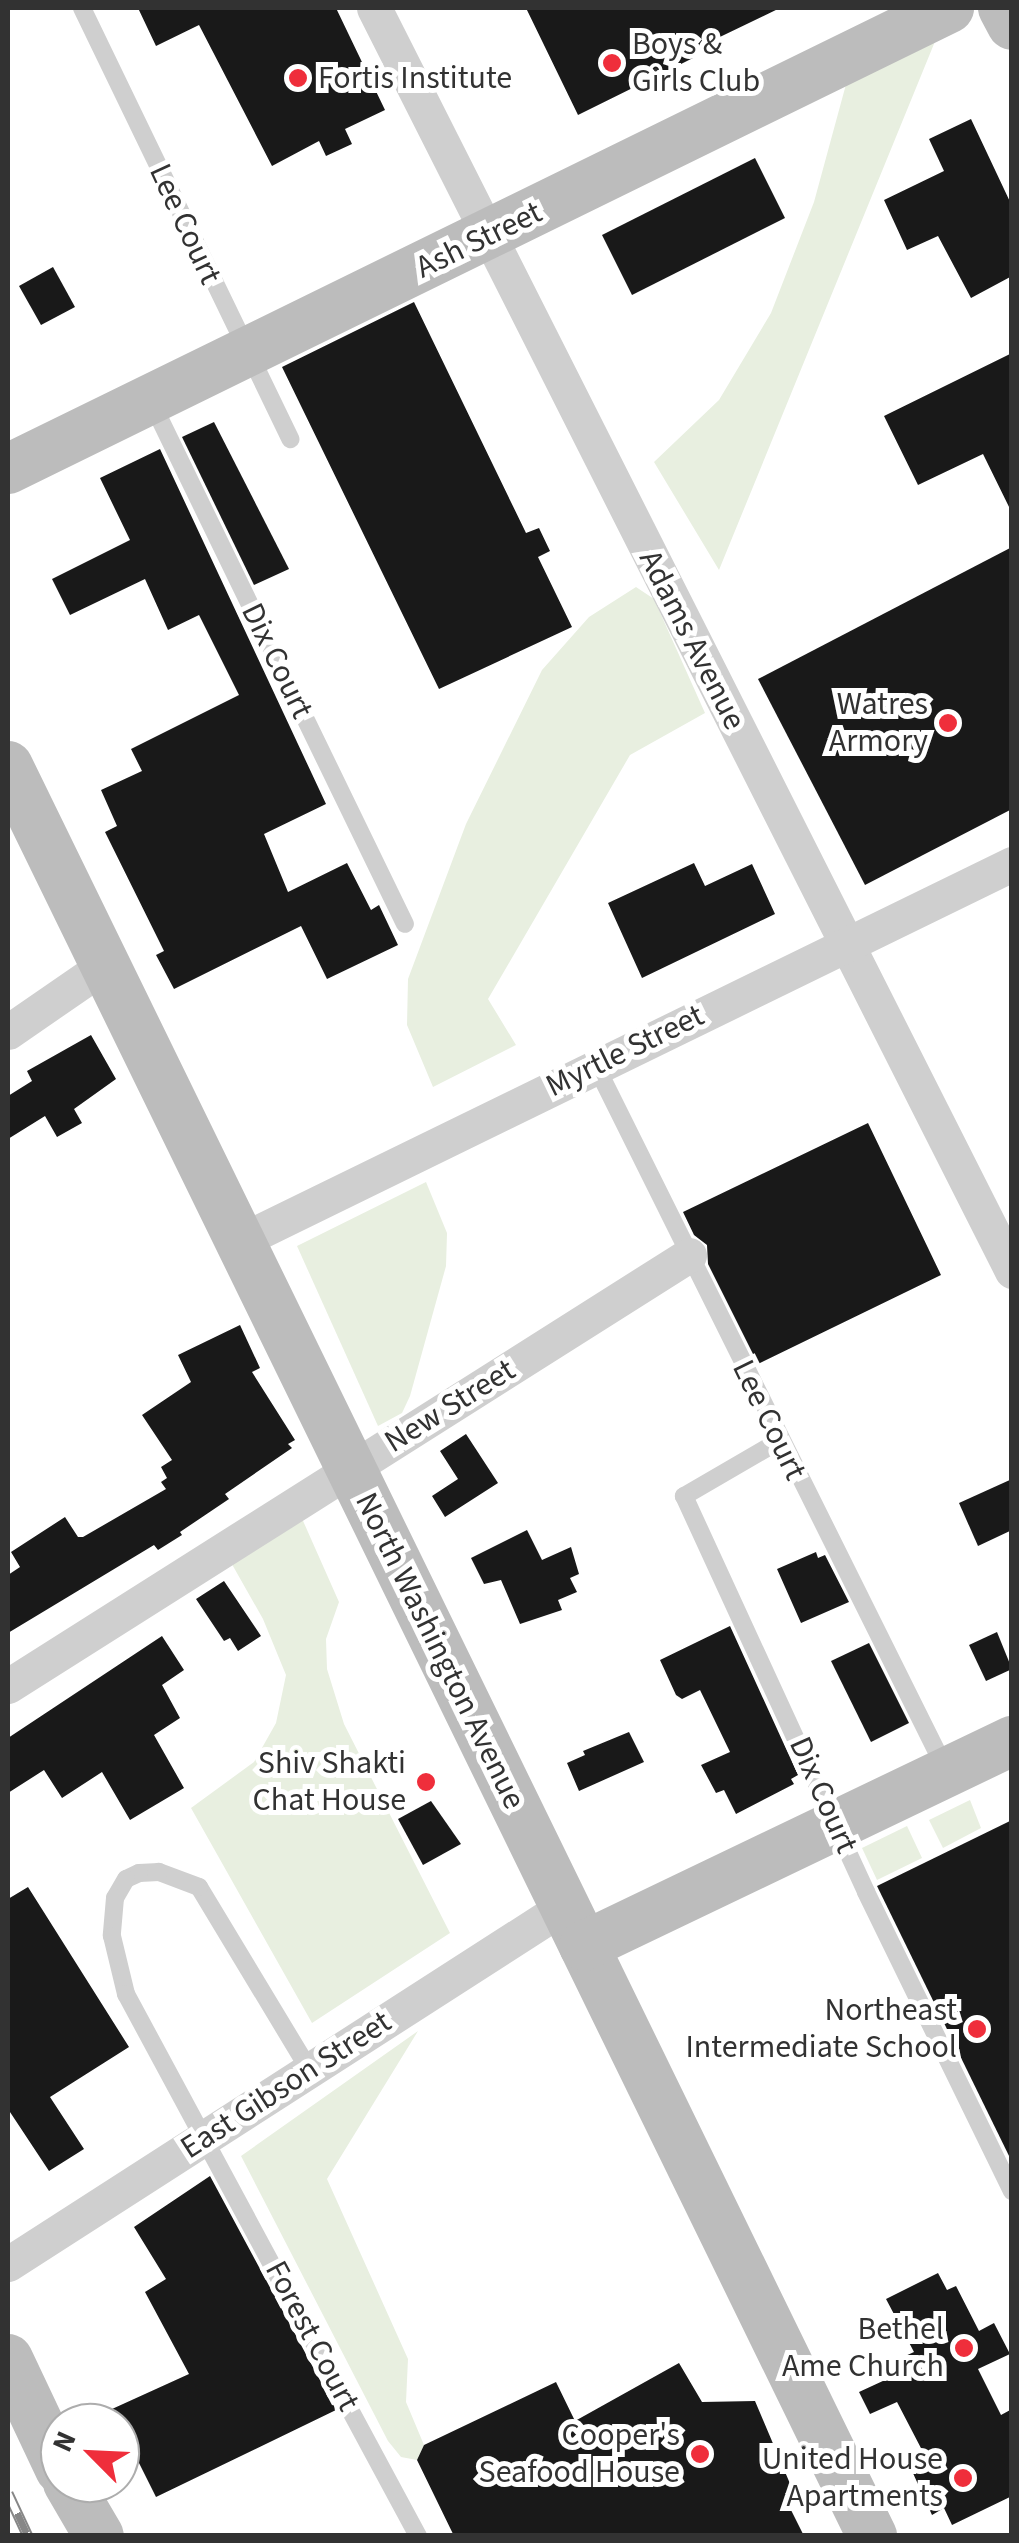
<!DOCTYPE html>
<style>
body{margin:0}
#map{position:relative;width:1019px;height:2543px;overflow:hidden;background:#fff;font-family:"Source Sans 3",sans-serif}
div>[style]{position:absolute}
.green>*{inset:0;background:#e8efe0}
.building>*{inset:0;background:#191919}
.lane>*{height:18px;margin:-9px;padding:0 9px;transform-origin:9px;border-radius:9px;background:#cfcfcf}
.street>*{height:35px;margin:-17.5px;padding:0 17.5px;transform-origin:17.5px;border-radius:17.5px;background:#cfcfcf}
.secondary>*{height:50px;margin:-25px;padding:0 25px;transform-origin:25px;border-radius:25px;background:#bcbcbc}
.rail>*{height:11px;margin-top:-5.5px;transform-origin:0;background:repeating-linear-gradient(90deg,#fff 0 22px,#878787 0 44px);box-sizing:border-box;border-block:2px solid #878787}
.dots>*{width:28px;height:28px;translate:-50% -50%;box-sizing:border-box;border:5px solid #fff;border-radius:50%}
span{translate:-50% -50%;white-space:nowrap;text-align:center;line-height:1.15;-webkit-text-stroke:10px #fff;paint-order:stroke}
.poi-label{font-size:32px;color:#323232}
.left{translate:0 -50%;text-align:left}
.right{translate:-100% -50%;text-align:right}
.street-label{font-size:32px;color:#323232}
.frame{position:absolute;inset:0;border:10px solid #323232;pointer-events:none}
.north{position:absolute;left:40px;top:2403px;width:100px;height:100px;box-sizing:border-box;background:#fff;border:2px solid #adadad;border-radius:50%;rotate:294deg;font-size:28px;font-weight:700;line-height:40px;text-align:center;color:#323232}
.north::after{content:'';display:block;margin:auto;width:35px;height:45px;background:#ef2e3b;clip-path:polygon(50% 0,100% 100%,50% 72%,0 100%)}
</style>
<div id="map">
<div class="green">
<div style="clip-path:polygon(936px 39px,719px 570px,654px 462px,719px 400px,771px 313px,814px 202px,848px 77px)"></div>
<div style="clip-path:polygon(636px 587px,654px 599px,705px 713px,630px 755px,488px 999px,516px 1045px,433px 1087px,407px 1025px,408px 979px,466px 824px,542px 670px,589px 617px)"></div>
<div style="clip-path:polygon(426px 1182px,447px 1233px,446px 1266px,410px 1396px,402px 1413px,378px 1426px,297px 1246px)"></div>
<div style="clip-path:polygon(300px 1514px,339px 1602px,326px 1639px,327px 1669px,344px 1724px,450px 1933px,312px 2023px,191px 1808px,254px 1762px,276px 1723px,286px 1675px,263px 1619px,229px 1559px)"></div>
<div style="clip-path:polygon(970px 1800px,981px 1828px,943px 1848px,929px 1820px)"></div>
<div style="clip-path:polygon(907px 1826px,922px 1858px,877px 1880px,862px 1848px)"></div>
<div style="clip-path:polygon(418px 2031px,327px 2179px,408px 2359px,406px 2402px,424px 2445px,417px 2460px,401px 2457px,388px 2441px,241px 2156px)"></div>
</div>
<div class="building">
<div style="clip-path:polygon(138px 8px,336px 8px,385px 110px,345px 129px,352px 144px,326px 156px,319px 141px,272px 166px,199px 25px,156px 46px)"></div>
<div style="clip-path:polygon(526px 8px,780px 8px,697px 48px,693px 58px,673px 68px,578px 115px)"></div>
<div style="clip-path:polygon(971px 119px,1012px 206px,1012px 276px,971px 298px,938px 236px,907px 250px,884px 200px,944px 171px,929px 139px)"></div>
<div style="clip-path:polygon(755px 158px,785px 218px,632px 295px,602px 235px)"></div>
<div style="clip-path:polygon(53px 267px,75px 307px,41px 325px,19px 286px)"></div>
<div style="clip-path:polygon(414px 302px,526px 533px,539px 528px,550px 551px,538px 557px,572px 627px,439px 689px,282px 367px)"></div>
<div style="clip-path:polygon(1012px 353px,1012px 513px,983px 454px,918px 485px,884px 416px)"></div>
<div style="clip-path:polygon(214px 422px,289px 569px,254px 585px,182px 437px)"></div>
<div style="clip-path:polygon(160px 449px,326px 804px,264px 834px,288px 892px,347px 863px,371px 910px,379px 905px,398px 945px,327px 979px,301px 926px,174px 989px,156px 955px,164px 951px,105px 832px,117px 826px,101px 790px,142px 771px,131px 749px,239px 695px,199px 615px,168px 630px,145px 579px,70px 615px,52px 579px,130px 540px,100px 478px)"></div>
<div style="clip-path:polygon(1012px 547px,1012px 809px,865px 885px,758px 679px)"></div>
<div style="clip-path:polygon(694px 863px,705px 886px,752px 864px,775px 914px,642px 978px,608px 903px)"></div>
<div style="clip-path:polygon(91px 1035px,116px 1079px,74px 1109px,82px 1123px,57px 1137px,45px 1116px,8px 1139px,8px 1096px,32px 1081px,27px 1071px)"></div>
<div style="clip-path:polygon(868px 1123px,941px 1275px,758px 1364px,708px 1264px,707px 1245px,694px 1235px,683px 1212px)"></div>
<div style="clip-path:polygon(240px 1325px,260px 1368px,252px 1372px,295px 1440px,288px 1444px,292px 1448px,225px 1494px,229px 1499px,180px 1532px,182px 1535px,158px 1550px,154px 1545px,8px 1633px,8px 1575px,20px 1567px,11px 1552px,65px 1517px,78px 1537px,83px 1537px,166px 1489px,161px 1482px,167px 1478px,161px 1467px,172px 1460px,142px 1415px,191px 1382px,178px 1355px)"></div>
<div style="clip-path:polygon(466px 1434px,498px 1483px,445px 1517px,432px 1496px,458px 1479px,440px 1451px)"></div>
<div style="clip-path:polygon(1012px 1479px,1012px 1530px,978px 1546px,959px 1503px)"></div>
<div style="clip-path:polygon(527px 1530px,542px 1560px,571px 1547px,579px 1574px,570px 1578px,577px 1592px,558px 1600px,562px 1610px,520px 1624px,501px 1580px,484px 1584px,471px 1558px)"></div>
<div style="clip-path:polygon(816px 1552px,818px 1558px,825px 1555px,849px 1602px,801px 1623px,777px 1569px)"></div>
<div style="clip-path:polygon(224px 1581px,261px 1636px,238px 1651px,230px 1638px,224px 1641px,196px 1599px)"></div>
<div style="clip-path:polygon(730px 1626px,798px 1775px,791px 1779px,794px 1784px,736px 1814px,724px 1790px,716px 1793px,701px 1765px,730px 1752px,700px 1690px,682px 1699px,676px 1695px,660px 1660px)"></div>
<div style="clip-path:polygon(997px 1632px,1012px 1669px,986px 1681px,969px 1645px)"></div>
<div style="clip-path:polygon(162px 1636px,184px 1670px,162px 1685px,180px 1718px,154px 1735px,184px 1788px,130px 1820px,102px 1772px,62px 1798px,44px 1770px,8px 1793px,8px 1738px)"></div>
<div style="clip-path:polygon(869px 1643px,909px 1723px,871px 1742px,831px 1661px)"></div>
<div style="clip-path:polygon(629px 1732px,644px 1762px,579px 1791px,567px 1763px,585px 1755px,583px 1751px)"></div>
<div style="clip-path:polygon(431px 1801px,461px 1844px,423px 1865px,398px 1819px)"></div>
<div style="clip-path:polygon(1012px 1820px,1012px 2162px,877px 1886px)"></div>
<div style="clip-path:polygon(28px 1887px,129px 2047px,50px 2097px,84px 2149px,49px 2171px,8px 2109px,8px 1899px)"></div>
<div style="clip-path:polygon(210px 2176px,336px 2410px,156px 2497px,112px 2409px,189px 2374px,145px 2292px,166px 2279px,134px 2227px)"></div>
<div style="clip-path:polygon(938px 2273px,947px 2290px,956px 2286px,979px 2331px,994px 2323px,1010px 2354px,978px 2369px,1001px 2415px,1012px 2409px,1012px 2496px,952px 2525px,944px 2508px,932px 2515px,907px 2460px,923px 2452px,897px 2402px,870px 2414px,859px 2392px,885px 2380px,879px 2368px,914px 2352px,886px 2299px)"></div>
<div style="clip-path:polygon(679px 2363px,702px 2402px,755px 2401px,791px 2486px,786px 2500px,804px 2536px,454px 2536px,417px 2460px,424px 2445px,556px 2382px,575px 2421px)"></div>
</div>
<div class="lane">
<div style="left:82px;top:8px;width:479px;rotate:64.2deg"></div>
<div style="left:152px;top:403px;width:579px;rotate:64.1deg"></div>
<div style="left:596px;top:1066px;width:784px;rotate:63.57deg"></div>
<div style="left:779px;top:1441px;width:110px;rotate:149.9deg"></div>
<div style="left:684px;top:1496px;width:436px;rotate:65.3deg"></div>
<div style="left:866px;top:1892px;width:333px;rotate:64deg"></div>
<div style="left:310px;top:2071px;width:215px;rotate:-121.1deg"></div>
<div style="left:199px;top:1887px;width:43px;rotate:-159.4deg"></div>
<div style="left:159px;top:1872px;width:20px;rotate:177deg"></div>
<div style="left:139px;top:1873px;width:14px;rotate:155deg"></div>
<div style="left:126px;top:1879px;width:22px;rotate:120deg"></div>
<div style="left:115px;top:1898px;width:38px;rotate:95deg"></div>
<div style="left:112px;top:1936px;width:60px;rotate:76.4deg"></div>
<div style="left:126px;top:1994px;width:616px;rotate:61.69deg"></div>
</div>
<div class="street">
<div style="left:374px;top:8px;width:1415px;rotate:63.2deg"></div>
<div style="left:8px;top:1032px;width:118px;rotate:-34.6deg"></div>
<div style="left:240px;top:1241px;width:859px;rotate:-26.03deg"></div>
<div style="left:8px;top:1686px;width:806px;rotate:-32.33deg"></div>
<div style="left:8px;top:2264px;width:662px;rotate:-32.73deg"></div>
</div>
<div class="secondary">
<div style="left:1003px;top:8px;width:19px;rotate:62deg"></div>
<div style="left:8px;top:469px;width:1048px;rotate:-26.1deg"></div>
<div style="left:8px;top:766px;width:1970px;rotate:63.98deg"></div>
<div style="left:584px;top:1946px;width:475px;rotate:-25.6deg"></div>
<div style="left:8px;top:2359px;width:122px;rotate:64.7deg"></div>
<div style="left:68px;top:2483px;width:61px;rotate:59.7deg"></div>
</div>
<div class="rail">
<div style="left:8px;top:2493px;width:47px;rotate:65.1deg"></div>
</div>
<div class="dots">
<div style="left:612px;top:63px;background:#ef2e3b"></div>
<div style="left:298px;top:78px;background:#ef2e3b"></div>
<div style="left:948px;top:723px;background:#ef2e3b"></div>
<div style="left:426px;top:1782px;background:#ef2e3b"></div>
<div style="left:977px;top:2029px;background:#ef2e3b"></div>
<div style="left:964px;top:2348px;background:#ef2e3b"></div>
<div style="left:700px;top:2454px;background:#ef2e3b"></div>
<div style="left:963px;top:2478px;background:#ef2e3b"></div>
</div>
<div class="poi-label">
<span class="left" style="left:632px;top:63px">Boys &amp;<br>Girls Club</span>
<span class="left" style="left:318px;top:78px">Fortis Institute</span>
<span class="right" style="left:928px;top:723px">Watres<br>Armory</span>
<span class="right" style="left:406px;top:1782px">Shiv Shakti<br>Chat House</span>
<span class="right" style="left:957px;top:2029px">Northeast<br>Intermediate School</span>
<span class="right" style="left:944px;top:2348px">Bethel<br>Ame Church</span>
<span class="right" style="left:680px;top:2454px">Cooper's<br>Seafood House</span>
<span class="right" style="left:943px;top:2478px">United House<br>Apartments</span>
</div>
<div class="street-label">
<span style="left:185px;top:224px;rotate:65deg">Lee Court</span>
<span style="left:479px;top:240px;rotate:-26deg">Ash Street</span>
<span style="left:692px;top:640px;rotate:63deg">Adams Avenue</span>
<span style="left:277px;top:661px;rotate:64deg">Dix Court</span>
<span style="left:625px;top:1051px;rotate:-26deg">Myrtle Street</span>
<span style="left:450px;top:1406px;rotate:-32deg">New Street</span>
<span style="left:769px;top:1420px;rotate:64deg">Lee Court</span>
<span style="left:440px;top:1651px;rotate:64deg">North Washington Avenue</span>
<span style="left:823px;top:1795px;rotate:66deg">Dix Court</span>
<span style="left:286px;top:2085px;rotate:-33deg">East Gibson Street</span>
<span style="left:312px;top:2336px;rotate:62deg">Forest Court</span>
</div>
<div class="frame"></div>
<div class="north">N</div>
</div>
